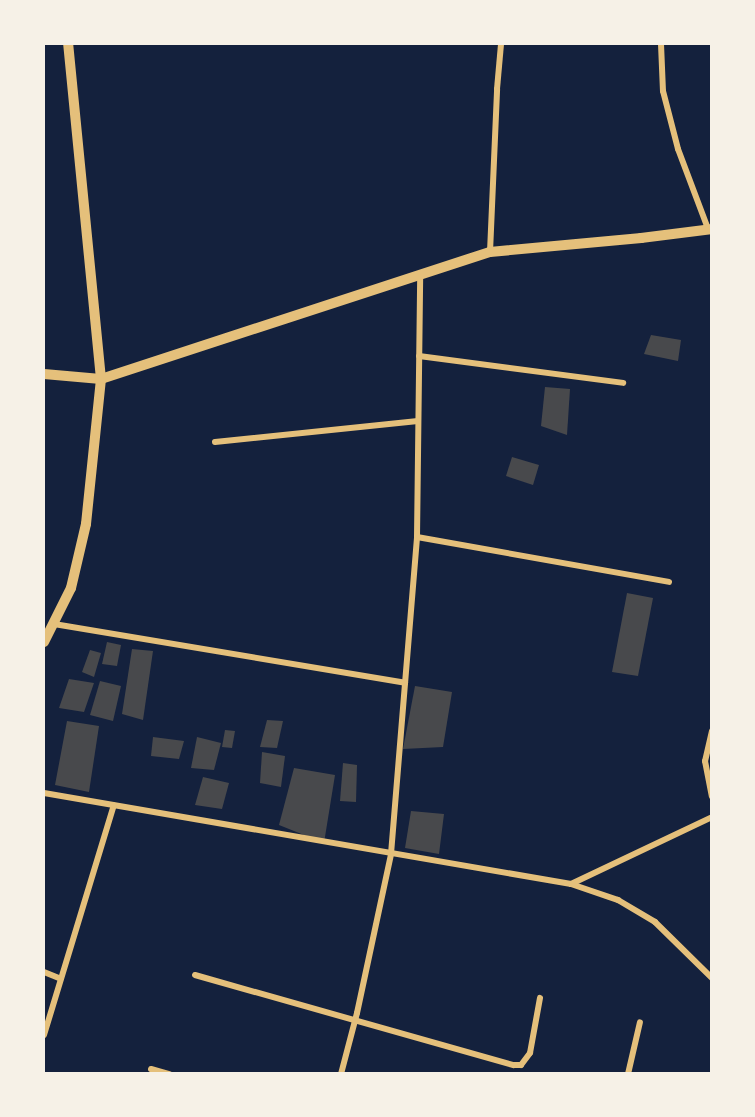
<!DOCTYPE html>
<style>
body{margin:0}
#map{position:relative;width:755px;height:1117px;overflow:hidden;background:#14213d;font-family:"Playfair Display",serif}
div>[style]{position:absolute}
.building>*{inset:0;background:#48494c}
.minor>*{height:6px;margin:-3px;padding:0 3px;transform-origin:3px;border-radius:3px;background:#e5c07b}
.tertiary>*{height:10px;margin:-5px;padding:0 5px;transform-origin:5px;border-radius:5px;background:#e5c07b}
span{translate:-50% -50%;white-space:nowrap;text-align:center;line-height:1.15;-webkit-text-stroke:4.5px #f6f1e7;paint-order:stroke}
.frame{position:absolute;inset:0;border:45px solid #f6f1e7;pointer-events:none}
</style>
<div id="map">
<div class="building">
<div style="clip-path:polygon(651px 335px,681px 340px,678px 361px,644px 354px)"></div>
<div style="clip-path:polygon(545px 387px,570px 389px,567px 435px,541px 426px)"></div>
<div style="clip-path:polygon(512px 457px,539px 465px,533px 485px,506px 476px)"></div>
<div style="clip-path:polygon(627px 593px,653px 598px,638px 676px,612px 672px)"></div>
<div style="clip-path:polygon(107px 642px,121px 645px,117px 666px,102px 664px)"></div>
<div style="clip-path:polygon(132px 649px,153px 651px,143px 720px,122px 714px)"></div>
<div style="clip-path:polygon(90px 650px,101px 653px,94px 677px,82px 672px)"></div>
<div style="clip-path:polygon(69px 679px,94px 683px,84px 712px,59px 708px)"></div>
<div style="clip-path:polygon(100px 681px,121px 686px,113px 721px,90px 715px)"></div>
<div style="clip-path:polygon(415px 686px,452px 692px,443px 747px,403px 749px)"></div>
<div style="clip-path:polygon(267px 720px,283px 721px,277px 748px,260px 747px)"></div>
<div style="clip-path:polygon(67px 721px,99px 726px,89px 792px,55px 785px)"></div>
<div style="clip-path:polygon(225px 730px,235px 731px,232px 748px,222px 747px)"></div>
<div style="clip-path:polygon(153px 737px,184px 741px,179px 759px,151px 756px)"></div>
<div style="clip-path:polygon(197px 737px,221px 743px,214px 770px,191px 768px)"></div>
<div style="clip-path:polygon(262px 752px,285px 756px,281px 787px,260px 783px)"></div>
<div style="clip-path:polygon(343px 763px,357px 765px,356px 802px,340px 801px)"></div>
<div style="clip-path:polygon(294px 768px,335px 775px,324px 843px,279px 825px)"></div>
<div style="clip-path:polygon(203px 777px,229px 783px,222px 809px,195px 805px)"></div>
<div style="clip-path:polygon(411px 811px,444px 814px,439px 854px,405px 848px)"></div>
</div>
<div class="minor">
<div style="left:661px;top:44px;width:47px;rotate:87.6deg"></div>
<div style="left:663px;top:91px;width:60px;rotate:75.5deg"></div>
<div style="left:678px;top:149px;width:85px;rotate:69.4deg"></div>
<div style="left:490px;top:252px;width:163px;rotate:-87.5deg"></div>
<div style="left:497px;top:89px;width:45px;rotate:-84.9deg"></div>
<div style="left:419px;top:356px;width:206px;rotate:7.5deg"></div>
<div style="left:215px;top:442px;width:204px;rotate:-5.9deg"></div>
<div style="left:417px;top:537px;width:256px;rotate:10.1deg"></div>
<div style="left:54px;top:624px;width:356px;rotate:9.5deg"></div>
<div style="left:712px;top:731px;width:31px;rotate:103deg"></div>
<div style="left:705px;top:761px;width:36px;rotate:79deg"></div>
<div style="left:44px;top:793px;width:535px;rotate:9.8deg"></div>
<div style="left:571px;top:884px;width:50px;rotate:18.8deg"></div>
<div style="left:618px;top:900px;width:43px;rotate:30.7deg"></div>
<div style="left:655px;top:922px;width:80px;rotate:44.5deg"></div>
<div style="left:571px;top:884px;width:156px;rotate:-25.4deg"></div>
<div style="left:44px;top:972px;width:18px;rotate:22deg"></div>
<div style="left:195px;top:975px;width:331px;rotate:15.8deg"></div>
<div style="left:514px;top:1065px;width:7px"></div>
<div style="left:521px;top:1065px;width:15px;rotate:-53deg"></div>
<div style="left:530px;top:1053px;width:56px;rotate:-79.7deg"></div>
<div style="left:44px;top:1035px;width:240px;rotate:-73.1deg"></div>
<div style="left:151px;top:1069px;width:19px;rotate:16deg"></div>
<div style="left:341px;top:1074px;width:63px;rotate:-75.3deg"></div>
<div style="left:357px;top:1013px;width:163px;rotate:-77.9deg"></div>
<div style="left:391px;top:854px;width:318px;rotate:-85.3deg"></div>
<div style="left:417px;top:537px;width:262px;rotate:-89.3deg"></div>
<div style="left:628px;top:1074px;width:53px;rotate:-77deg"></div>
</div>
<div class="tertiary">
<div style="left:44px;top:374px;width:57px;rotate:5deg"></div>
<div style="left:101px;top:379px;width:409px;rotate:-18.1deg"></div>
<div style="left:490px;top:252px;width:152px;rotate:-5.3deg"></div>
<div style="left:641px;top:238px;width:72px;rotate:-7.2deg"></div>
<div style="left:44px;top:642px;width:60px;rotate:-63.4deg"></div>
<div style="left:71px;top:588px;width:66px;rotate:-76.8deg"></div>
<div style="left:86px;top:524px;width:146px;rotate:-84.1deg"></div>
<div style="left:101px;top:379px;width:337px;rotate:-95.6deg"></div>
</div>
<div class="frame"></div>
</div>
